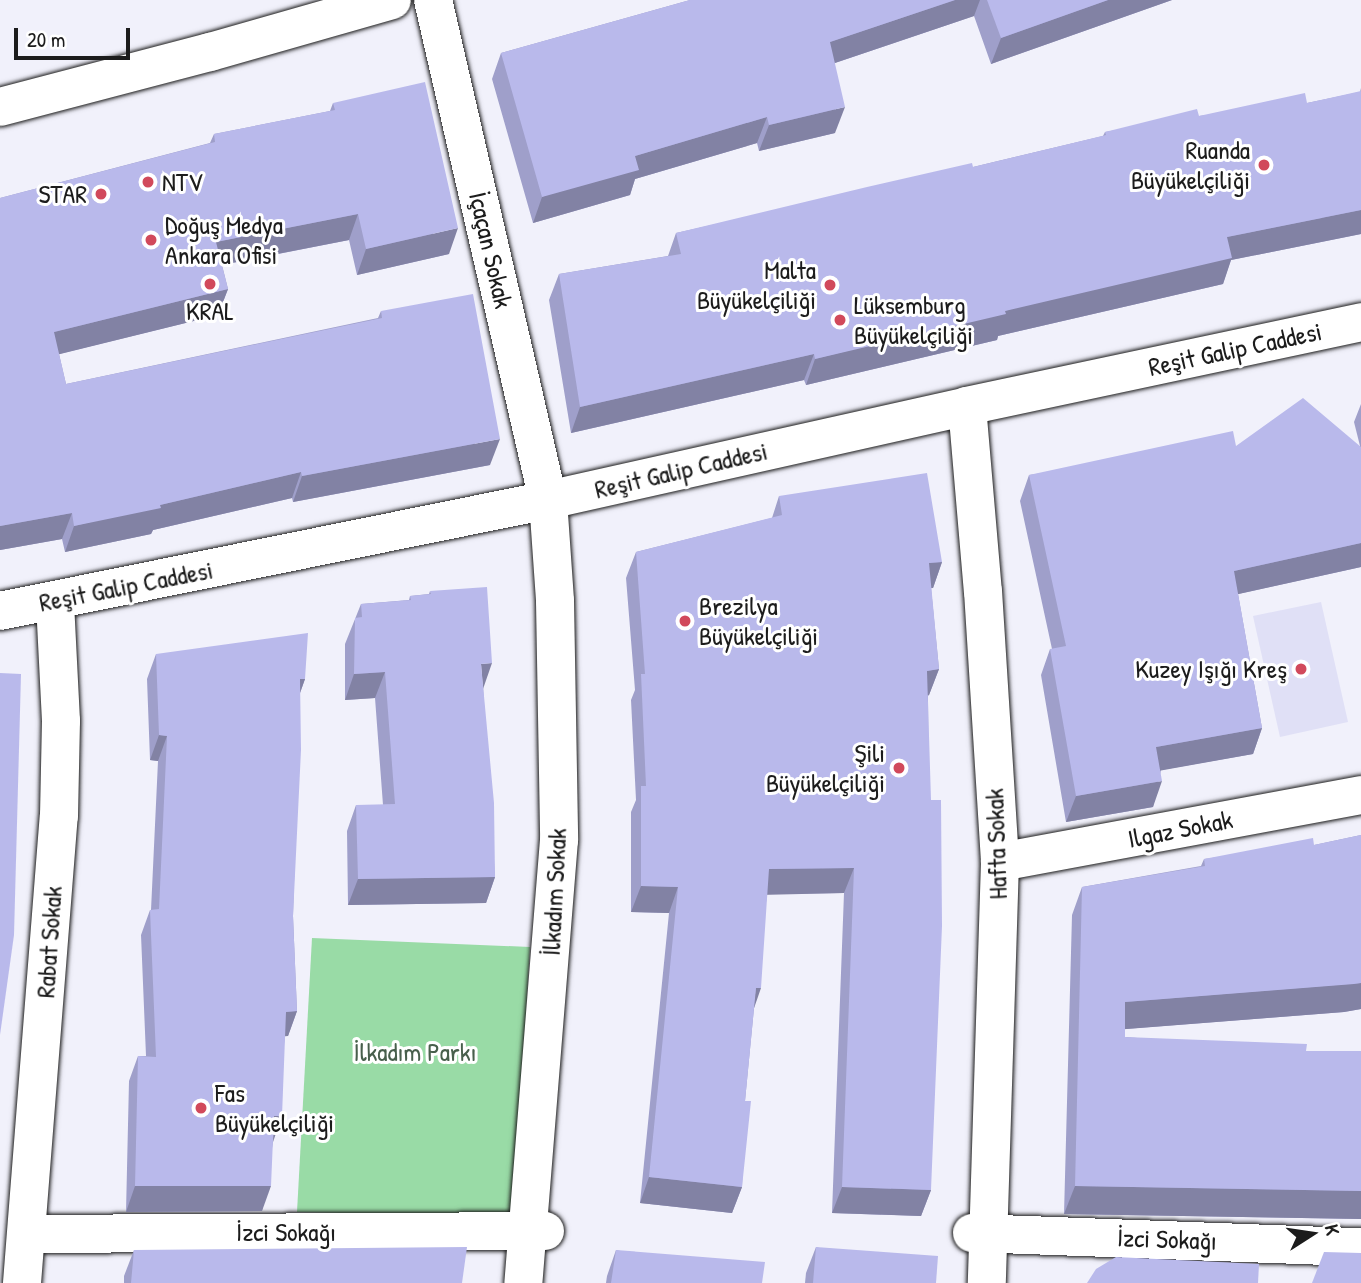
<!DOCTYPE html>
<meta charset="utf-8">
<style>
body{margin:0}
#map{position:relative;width:1361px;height:1283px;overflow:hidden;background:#f1f1fb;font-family:"Patrick Hand",sans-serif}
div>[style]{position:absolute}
.built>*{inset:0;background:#e0e0f6}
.green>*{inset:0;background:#99dba6}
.roads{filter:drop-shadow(0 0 2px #1c1c1c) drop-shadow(0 0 2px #1c1c1c)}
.street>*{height:38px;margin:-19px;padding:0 19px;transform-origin:19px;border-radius:19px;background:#fff}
.secondary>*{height:38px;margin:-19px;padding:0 19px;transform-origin:19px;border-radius:19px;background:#fff}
.wall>*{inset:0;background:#9f9fca}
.shaded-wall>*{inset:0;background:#8282a4}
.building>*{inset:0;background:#b9b9eb}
.dots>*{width:19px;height:19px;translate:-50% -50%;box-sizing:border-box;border:4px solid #fff;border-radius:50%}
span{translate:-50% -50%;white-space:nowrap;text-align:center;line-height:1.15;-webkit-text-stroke:6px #fff;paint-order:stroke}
.poi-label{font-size:26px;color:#1c1c1c}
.right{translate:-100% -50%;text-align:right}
.left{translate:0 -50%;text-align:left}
.street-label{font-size:26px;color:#1c1c1c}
.park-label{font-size:26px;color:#485f4c}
.north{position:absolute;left:1277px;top:1199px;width:70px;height:70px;-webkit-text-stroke:5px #fff;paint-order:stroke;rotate:78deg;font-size:19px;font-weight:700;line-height:28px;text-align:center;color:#1c1c1c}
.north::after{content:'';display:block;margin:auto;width:24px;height:32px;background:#1c1c1c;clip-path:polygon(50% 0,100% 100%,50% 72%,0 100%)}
.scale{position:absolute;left:14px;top:28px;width:116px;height:32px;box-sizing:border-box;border:4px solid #1c1c1c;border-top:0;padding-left:9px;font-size:21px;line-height:24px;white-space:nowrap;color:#1c1c1c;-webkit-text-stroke:5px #fff;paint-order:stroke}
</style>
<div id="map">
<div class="built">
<div style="clip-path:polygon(1321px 602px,1348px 722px,1280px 737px,1253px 616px)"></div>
</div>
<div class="green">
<div style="clip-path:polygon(312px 938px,530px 947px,514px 1217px,297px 1212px)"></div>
</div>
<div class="roads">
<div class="street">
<div style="left:433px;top:0;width:513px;rotate:77.05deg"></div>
<div style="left:548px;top:500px;width:101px;rotate:86deg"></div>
<div style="left:555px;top:601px;width:239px;rotate:89deg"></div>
<div style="left:559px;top:840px;width:444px;rotate:94.6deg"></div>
<div style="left:967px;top:406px;width:186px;rotate:85.1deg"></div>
<div style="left:983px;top:591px;width:272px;rotate:86.4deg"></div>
<div style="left:1000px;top:862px;width:421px;rotate:91.8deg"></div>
<div style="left:1000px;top:862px;width:367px;rotate:-10.5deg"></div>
<div style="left:972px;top:1233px;width:389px;rotate:2.1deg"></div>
<div style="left:27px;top:1234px;width:518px;rotate:-0.33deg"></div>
<div style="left:22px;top:1283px;width:468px;rotate:-85.5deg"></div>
<div style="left:59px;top:816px;width:95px;rotate:-88.8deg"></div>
<div style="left:61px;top:721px;width:120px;rotate:-92.9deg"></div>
</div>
<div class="secondary">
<div style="left:0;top:107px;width:217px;rotate:-14.7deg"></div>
<div style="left:210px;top:52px;width:189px;rotate:-15.9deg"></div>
<div style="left:0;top:611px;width:559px;rotate:-11.45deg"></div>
<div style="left:548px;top:500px;width:429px;rotate:-12.6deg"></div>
<div style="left:967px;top:406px;width:403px;rotate:-12deg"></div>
</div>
</div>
<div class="wall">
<div style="clip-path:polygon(690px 0,1172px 0,991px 64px,974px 16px,835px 63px,835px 133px,759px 151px,757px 143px,635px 179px,630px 195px,533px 223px,492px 79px,501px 53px)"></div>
<div style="clip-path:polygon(1361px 88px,1361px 234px,1231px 260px,1223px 284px,998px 336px,997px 340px,806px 385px,804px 380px,571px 433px,549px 300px,559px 274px,668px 256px,676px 233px,973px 167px,1103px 136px,1105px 132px,1199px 116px,1307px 103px,1360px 92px)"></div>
<div style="clip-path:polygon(333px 103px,449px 254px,357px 275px,349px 240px,222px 265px,228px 289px,218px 315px,59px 354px,66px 384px,378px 318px,381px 311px,490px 465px,293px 502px,292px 498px,153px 530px,151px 534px,65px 552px,62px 539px,0 550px,0 198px,210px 143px,214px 134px,330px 111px)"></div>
<div style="clip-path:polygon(1361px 404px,1361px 567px,1238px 594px,1262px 728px,1253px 754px,1161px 770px,1153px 807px,1066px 822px,1041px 675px,1050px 649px,1052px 649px,1020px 501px,1029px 475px,1236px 446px,1360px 446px,1354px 422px)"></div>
<div style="clip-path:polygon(779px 496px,942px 562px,933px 588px,931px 588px,939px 669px,929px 695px,928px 696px,931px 1190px,921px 1216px,832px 1213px,844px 893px,767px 894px,754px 1008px,745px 1101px,742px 1187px,732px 1213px,640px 1203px,669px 913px,631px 912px,631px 812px,636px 800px,631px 700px,635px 690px,626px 578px,636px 552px,772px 518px)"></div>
<div style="clip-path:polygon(430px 591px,483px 687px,495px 877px,486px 903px,348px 905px,347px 831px,356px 805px,383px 805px,375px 698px,345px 700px,345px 644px,361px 604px,409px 600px,410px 596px,429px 594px)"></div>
<div style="clip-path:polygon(156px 654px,305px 679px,300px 693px,293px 916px,297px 1011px,288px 1036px,285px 1036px,273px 1142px,262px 1211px,126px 1212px,129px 1081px,138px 1056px,146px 1056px,141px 935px,150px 910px,151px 910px,158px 761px,150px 760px,147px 679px)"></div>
<div style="clip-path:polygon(1361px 835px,1361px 1009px,1344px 1012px,1125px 1029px,1125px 1037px,1306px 1051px,1361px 1051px,1361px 1219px,1064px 1214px,1072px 915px,1082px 887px,1201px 866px,1204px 859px,1314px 845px)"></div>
<div style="clip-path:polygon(816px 1247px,936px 1283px,805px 1283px,806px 1273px)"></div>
<div style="clip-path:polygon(134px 1250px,462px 1283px,124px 1283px,124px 1276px)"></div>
<div style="clip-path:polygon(616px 1250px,762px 1283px,606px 1283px,607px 1276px)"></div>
</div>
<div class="shaded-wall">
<div style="clip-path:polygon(955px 0,980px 0,974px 16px,820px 68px,830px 42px)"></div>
<div style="clip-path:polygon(1108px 0,1172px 0,991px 64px,1001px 38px)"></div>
<div style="clip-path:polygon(845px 107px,835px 133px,759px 151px,769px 125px)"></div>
<div style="clip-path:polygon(767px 117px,757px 143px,635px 179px,630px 195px,533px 223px,542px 197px,635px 156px)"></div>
<div style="clip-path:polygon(1361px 210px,1361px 234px,1231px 260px,1223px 284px,998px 336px,997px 340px,806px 385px,815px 359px,1005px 311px,1227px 237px)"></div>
<div style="clip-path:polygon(358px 214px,349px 240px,206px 268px,216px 242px)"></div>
<div style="clip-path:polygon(458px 228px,449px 254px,357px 275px,366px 249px)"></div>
<div style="clip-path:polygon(228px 289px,218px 315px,44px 358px,54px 332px)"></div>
<div style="clip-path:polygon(814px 354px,804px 380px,571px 433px,580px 407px)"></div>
<div style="clip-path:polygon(500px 439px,490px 465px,293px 502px,302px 476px)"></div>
<div style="clip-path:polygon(301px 472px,292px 498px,153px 530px,151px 534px,65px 552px,74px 526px,160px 505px)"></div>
<div style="clip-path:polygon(72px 513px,62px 539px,0 550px,0 526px)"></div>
<div style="clip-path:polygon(1361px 543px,1361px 567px,1225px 597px,1234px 571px)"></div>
<div style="clip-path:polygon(942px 562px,933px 588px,920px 589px,929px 563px)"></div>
<div style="clip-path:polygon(492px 663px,483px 689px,481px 664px)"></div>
<div style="clip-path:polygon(939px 669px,929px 695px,917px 696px,927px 671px)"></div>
<div style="clip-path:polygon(385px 672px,375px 698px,345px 700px,354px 674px)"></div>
<div style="clip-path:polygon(300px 679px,305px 679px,296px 704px)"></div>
<div style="clip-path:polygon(1262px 728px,1253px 754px,1147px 773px,1156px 747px)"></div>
<div style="clip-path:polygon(159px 735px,167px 736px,158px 761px,150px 760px)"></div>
<div style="clip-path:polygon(1162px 781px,1153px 807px,1066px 822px,1076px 796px)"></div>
<div style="clip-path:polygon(854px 868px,844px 893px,759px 895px,769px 869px)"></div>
<div style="clip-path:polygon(495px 877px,486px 903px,348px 905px,358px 879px)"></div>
<div style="clip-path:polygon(641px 886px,678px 887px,669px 913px,631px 912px)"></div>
<div style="clip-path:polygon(1361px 983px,1361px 1009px,1344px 1012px,1114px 1030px,1125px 1002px)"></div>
<div style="clip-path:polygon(756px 988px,761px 988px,752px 1014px)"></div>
<div style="clip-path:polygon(297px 1011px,288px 1036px,277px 1037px,286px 1012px)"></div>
<div style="clip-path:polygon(274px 1116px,282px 1116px,273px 1142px)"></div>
<div style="clip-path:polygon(649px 1177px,742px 1187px,732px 1213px,640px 1203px)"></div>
<div style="clip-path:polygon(135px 1186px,271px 1186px,262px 1211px,126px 1212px)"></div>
<div style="clip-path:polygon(1075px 1186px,1361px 1191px,1361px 1219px,1064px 1214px)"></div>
<div style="clip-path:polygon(842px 1187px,931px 1190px,921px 1216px,832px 1213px)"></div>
</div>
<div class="building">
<div style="clip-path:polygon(690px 0,955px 0,830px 42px,845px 107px,769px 125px,767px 117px,635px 156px,639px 170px,542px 197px,501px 53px)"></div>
<div style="clip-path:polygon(987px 0,1108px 0,1001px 38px)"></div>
<div style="clip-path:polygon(425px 82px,458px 228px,366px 249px,358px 214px,216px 242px,228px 289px,54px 332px,66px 384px,382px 318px,381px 311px,473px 294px,500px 439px,302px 476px,301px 472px,160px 505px,161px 508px,74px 526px,72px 513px,0 526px,0 198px,215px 142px,214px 134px,335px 110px,333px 103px)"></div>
<div style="clip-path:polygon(1361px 91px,1361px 210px,1227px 237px,1232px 258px,1005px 311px,1006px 314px,815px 359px,814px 354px,580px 407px,559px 274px,681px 254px,676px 233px,867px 187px,972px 163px,973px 167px,1106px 135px,1105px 132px,1197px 109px,1199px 116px,1305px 93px,1307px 103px)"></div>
<div style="clip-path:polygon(1303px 398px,1361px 447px,1361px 543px,1234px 571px,1262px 728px,1156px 747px,1162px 781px,1076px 796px,1050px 649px,1066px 646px,1029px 475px,1233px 431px,1236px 446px)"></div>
<div style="clip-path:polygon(927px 473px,942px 562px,929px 563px,939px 669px,927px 671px,931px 800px,941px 800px,942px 926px,931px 1190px,842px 1187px,854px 868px,769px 869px,761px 988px,756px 988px,745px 1101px,751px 1101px,742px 1187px,649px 1177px,678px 887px,641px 886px,641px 786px,646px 786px,641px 674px,645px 674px,636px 552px,782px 515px,779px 496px)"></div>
<div style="clip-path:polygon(487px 587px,492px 663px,481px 664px,494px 803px,495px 877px,358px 879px,356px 805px,395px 804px,385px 672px,354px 674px,355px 618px,362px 617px,361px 604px,411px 600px,410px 596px,431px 594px,430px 591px)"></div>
<div style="clip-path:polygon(308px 633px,305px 679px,300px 679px,301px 750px,293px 916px,297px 1011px,286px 1012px,282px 1116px,274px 1116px,271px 1186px,135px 1186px,138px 1056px,156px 1057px,150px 910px,159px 909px,167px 736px,159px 735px,156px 654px)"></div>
<div style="clip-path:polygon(0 673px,21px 674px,14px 935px,0 1035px)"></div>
<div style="clip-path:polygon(1361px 835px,1361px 983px,1354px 984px,1125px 1002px,1125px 1037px,1307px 1044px,1306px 1051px,1361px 1051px,1361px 1191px,1075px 1186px,1082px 887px,1205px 866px,1204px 859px,1313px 838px,1314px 845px)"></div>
<div style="clip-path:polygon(467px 1247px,462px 1283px,131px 1283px,134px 1250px)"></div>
<div style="clip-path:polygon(816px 1247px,938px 1256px,936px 1283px,813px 1283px)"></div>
<div style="clip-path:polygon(616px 1250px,765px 1262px,762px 1283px,611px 1283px)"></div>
<div style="clip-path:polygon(1324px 1252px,1361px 1253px,1361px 1283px,1312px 1283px)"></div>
<div style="clip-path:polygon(1116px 1257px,1259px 1264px,1258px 1283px,1087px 1283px,1096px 1269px)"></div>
</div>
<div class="dots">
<div style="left:1264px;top:165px;background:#d1495b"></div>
<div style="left:148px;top:182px;background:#d1495b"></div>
<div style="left:101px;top:194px;background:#d1495b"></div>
<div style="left:151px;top:240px;background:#d1495b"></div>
<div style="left:210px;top:284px;background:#d1495b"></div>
<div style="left:830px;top:285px;background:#d1495b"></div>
<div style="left:840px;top:320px;background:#d1495b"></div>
<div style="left:685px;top:621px;background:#d1495b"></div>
<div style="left:1301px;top:669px;background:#d1495b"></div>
<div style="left:899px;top:768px;background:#d1495b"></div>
<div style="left:201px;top:1108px;background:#d1495b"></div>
</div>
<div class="poi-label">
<span class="right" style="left:1250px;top:165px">Ruanda<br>Büyükelçiliği</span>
<span class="left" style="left:162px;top:182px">NTV</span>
<span class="right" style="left:87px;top:194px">STAR</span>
<span class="left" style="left:165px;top:240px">Doğuş Medya<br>Ankara Ofisi</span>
<span class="right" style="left:816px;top:285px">Malta<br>Büyükelçiliği</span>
<span class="left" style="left:854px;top:320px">Lüksemburg<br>Büyükelçiliği</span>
<span style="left:210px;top:311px">KRAL</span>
<span class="left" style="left:699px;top:621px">Brezilya<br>Büyükelçiliği</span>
<span class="right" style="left:1287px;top:669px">Kuzey Işığı Kreş</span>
<span class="right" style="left:885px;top:768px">Şili<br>Büyükelçiliği</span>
<span class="left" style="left:215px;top:1108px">Fas<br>Büyükelçiliği</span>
</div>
<div class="street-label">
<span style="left:491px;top:250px;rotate:77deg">İçaçan Sokak</span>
<span style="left:1235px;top:349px;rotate:-12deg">Reşit Galip Caddesi</span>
<span style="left:681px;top:470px;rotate:-13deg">Reşit Galip Caddesi</span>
<span style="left:126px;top:586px;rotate:-11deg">Reşit Galip Caddesi</span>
<span style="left:1180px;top:829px;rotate:-11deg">Ilgaz Sokak</span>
<span style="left:996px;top:844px;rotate:-92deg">Hafta Sokak</span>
<span style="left:554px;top:892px;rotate:-87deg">İlkadım Sokak</span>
<span style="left:49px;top:942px;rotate:-86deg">Rabat Sokak</span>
<span style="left:286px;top:1232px">İzci Sokağı</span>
<span style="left:1167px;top:1239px;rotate:2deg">İzci Sokağı</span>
</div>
<div class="park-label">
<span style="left:415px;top:1052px">İlkadım Parkı</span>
</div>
<div class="north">K</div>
<div class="scale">20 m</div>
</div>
